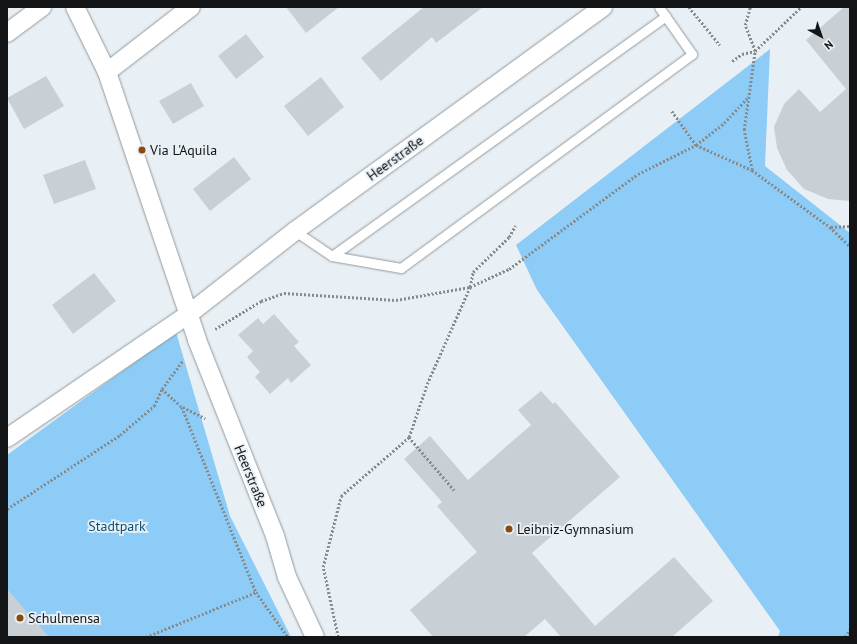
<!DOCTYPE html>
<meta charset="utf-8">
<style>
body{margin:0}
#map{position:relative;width:857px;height:644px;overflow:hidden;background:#e9f0f5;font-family:"PT Sans",sans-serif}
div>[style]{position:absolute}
.green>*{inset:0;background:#8cccf6}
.building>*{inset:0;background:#c9d0d5}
.path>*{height:2.5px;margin-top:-1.25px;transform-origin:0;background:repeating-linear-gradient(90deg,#868b8e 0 2px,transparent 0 4px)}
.roads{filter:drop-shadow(0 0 1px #92999d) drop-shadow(0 0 1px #92999d)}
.service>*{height:9px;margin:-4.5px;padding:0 4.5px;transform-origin:4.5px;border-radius:4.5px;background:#fff}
.minor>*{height:18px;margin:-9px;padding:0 9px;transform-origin:9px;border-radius:9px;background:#fff}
.dots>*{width:11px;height:11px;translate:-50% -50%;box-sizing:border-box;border:2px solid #e9f0f5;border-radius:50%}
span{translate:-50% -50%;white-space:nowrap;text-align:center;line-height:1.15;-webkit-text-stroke:3.5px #e9f0f5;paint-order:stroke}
.poi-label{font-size:14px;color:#121416}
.left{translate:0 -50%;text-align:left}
.street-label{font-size:14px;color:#121416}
.park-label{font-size:14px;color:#0a5174}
.frame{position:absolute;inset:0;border:8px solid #121416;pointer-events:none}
.north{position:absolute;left:801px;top:16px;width:40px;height:40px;-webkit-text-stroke:3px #e9f0f5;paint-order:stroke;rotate:140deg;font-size:11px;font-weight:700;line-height:16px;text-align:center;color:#121416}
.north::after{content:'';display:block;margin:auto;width:14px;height:18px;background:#121416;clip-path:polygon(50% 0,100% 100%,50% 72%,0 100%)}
</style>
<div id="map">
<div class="green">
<div style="clip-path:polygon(770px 49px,765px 166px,850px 233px,850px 637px,778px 637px,780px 631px,537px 290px,516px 245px)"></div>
<div style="clip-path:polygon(176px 332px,230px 516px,291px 637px,7px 637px,7px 455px)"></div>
</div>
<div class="building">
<div style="clip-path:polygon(286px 7px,339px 7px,306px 33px)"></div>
<div style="clip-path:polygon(424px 7px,483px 7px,436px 43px,432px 37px,381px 81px,361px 58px)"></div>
<div style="clip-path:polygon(844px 7px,850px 7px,850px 201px,828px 199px,804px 189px,787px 170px,777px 148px,774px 127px,784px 104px,799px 89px,820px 112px,846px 89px,806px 40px)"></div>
<div style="clip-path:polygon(246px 34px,264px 57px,236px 79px,218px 56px)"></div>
<div style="clip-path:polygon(46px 76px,64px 106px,24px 129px,7px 98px)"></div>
<div style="clip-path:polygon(321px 77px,344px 107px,308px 136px,284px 106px)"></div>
<div style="clip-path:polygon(191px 83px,204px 106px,173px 124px,159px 101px)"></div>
<div style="clip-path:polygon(234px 157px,251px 179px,210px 211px,193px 189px)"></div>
<div style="clip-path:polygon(85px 160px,96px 189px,54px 204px,43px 175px)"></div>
<div style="clip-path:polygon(94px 273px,116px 301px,73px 334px,52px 305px)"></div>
<div style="clip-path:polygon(274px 314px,299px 342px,294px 346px,311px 365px,291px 383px,288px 378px,270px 394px,255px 377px,260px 372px,247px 357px,253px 351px,238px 335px,258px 318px,263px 324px)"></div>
<div style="clip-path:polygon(541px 391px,553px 404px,555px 402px,620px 477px,532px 553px,595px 626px,674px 557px,713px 601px,672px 637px,561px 637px,545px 619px,524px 637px,433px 637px,410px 610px,477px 552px,437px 506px,442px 502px,404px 459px,430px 436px,468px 480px,531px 425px,518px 410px)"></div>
<div style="clip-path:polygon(7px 589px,49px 637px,7px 637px)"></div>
</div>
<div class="path">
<div style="left:689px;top:7px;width:49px;rotate:50.8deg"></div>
<div style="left:732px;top:61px;width:12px;rotate:-35deg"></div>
<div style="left:742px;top:54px;width:13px;rotate:-13deg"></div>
<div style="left:755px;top:51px;width:28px;rotate:-111deg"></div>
<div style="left:745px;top:25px;width:19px;rotate:-74deg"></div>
<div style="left:672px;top:111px;width:42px;rotate:54.8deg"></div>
<div style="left:696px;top:145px;width:61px;rotate:24.1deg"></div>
<div style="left:752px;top:170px;width:41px;rotate:-101.3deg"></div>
<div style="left:744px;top:130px;width:80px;rotate:-82.1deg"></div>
<div style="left:755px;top:51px;width:64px;rotate:-43.7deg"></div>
<div style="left:752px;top:170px;width:97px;rotate:36.2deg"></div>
<div style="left:830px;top:227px;width:28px;rotate:44deg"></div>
<div style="left:831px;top:227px;width:19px;rotate:-3deg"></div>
<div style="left:215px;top:329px;width:54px;rotate:-31.3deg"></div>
<div style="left:261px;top:301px;width:24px;rotate:-19deg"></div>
<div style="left:284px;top:293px;width:112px;rotate:3.6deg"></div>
<div style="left:396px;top:300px;width:75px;rotate:-10deg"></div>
<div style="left:470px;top:287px;width:43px;rotate:-24.8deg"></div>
<div style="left:509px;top:269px;width:160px;rotate:-36.4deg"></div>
<div style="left:638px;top:174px;width:65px;rotate:-26.6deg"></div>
<div style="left:696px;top:145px;width:36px;rotate:-38deg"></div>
<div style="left:724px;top:123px;width:34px;rotate:-47deg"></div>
<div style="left:162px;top:389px;width:27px;rotate:42deg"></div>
<div style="left:182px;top:407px;width:199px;rotate:68.2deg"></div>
<div style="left:256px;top:592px;width:55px;rotate:54.6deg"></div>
<div style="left:183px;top:407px;width:25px;rotate:27deg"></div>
<div style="left:409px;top:437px;width:71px;rotate:49.6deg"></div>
<div style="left:7px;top:509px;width:135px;rotate:-33.2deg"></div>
<div style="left:120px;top:435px;width:45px;rotate:-40.5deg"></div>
<div style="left:154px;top:406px;width:19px;rotate:-65deg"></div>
<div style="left:162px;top:389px;width:36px;rotate:-54deg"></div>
<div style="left:146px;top:637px;width:119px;rotate:-22.2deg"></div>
<div style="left:338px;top:637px;width:72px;rotate:-102.1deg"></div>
<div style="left:323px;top:567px;width:73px;rotate:-75.8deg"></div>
<div style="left:341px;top:496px;width:90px;rotate:-40.9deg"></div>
<div style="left:409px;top:437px;width:56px;rotate:-71.2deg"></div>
<div style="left:427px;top:384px;width:106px;rotate:-66.1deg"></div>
<div style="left:470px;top:287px;width:15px;rotate:-79deg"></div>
<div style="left:473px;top:272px;width:50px;rotate:-44.2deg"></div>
<div style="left:509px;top:237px;width:13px;rotate:-61deg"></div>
<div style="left:845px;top:637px;width:9px;rotate:-58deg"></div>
</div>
<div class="roads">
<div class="service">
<div style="left:295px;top:231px;width:45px;rotate:34deg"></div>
<div style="left:332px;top:256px;width:70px;rotate:9.9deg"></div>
<div style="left:401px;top:268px;width:361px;rotate:-36.3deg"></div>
<div style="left:692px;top:54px;width:57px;rotate:-125.1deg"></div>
<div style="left:332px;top:256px;width:411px;rotate:-35.7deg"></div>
</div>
<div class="minor">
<div style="left:75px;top:7px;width:72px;rotate:63.8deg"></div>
<div style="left:107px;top:72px;width:283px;rotate:71.4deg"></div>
<div style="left:197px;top:340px;width:211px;rotate:68.3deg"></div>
<div style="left:275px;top:536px;width:43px;rotate:73.7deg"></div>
<div style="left:287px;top:577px;width:66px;rotate:65deg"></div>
<div style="left:7px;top:33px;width:44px;rotate:-36.6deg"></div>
<div style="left:107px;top:72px;width:106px;rotate:-37.7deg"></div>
<div style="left:7px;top:438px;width:222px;rotate:-34.3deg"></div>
<div style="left:190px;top:313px;width:133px;rotate:-38deg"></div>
<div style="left:295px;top:231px;width:381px;rotate:-36deg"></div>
</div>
</div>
<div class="dots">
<div style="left:142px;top:150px;background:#884a0e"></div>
<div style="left:509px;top:529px;background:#884a0e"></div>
<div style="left:20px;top:618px;background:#884a0e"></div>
</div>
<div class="poi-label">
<span class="left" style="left:150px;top:150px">Via L'Aquila</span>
<span class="left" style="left:517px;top:529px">Leibniz-Gymnasium</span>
<span class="left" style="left:28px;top:618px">Schulmensa</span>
</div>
<div class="street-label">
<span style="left:395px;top:158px;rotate:-36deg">Heerstraße</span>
<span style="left:251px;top:476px;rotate:68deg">Heerstraße</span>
</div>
<div class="park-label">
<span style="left:117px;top:526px">Stadtpark</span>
</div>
<div class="frame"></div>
<div class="north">N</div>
</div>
